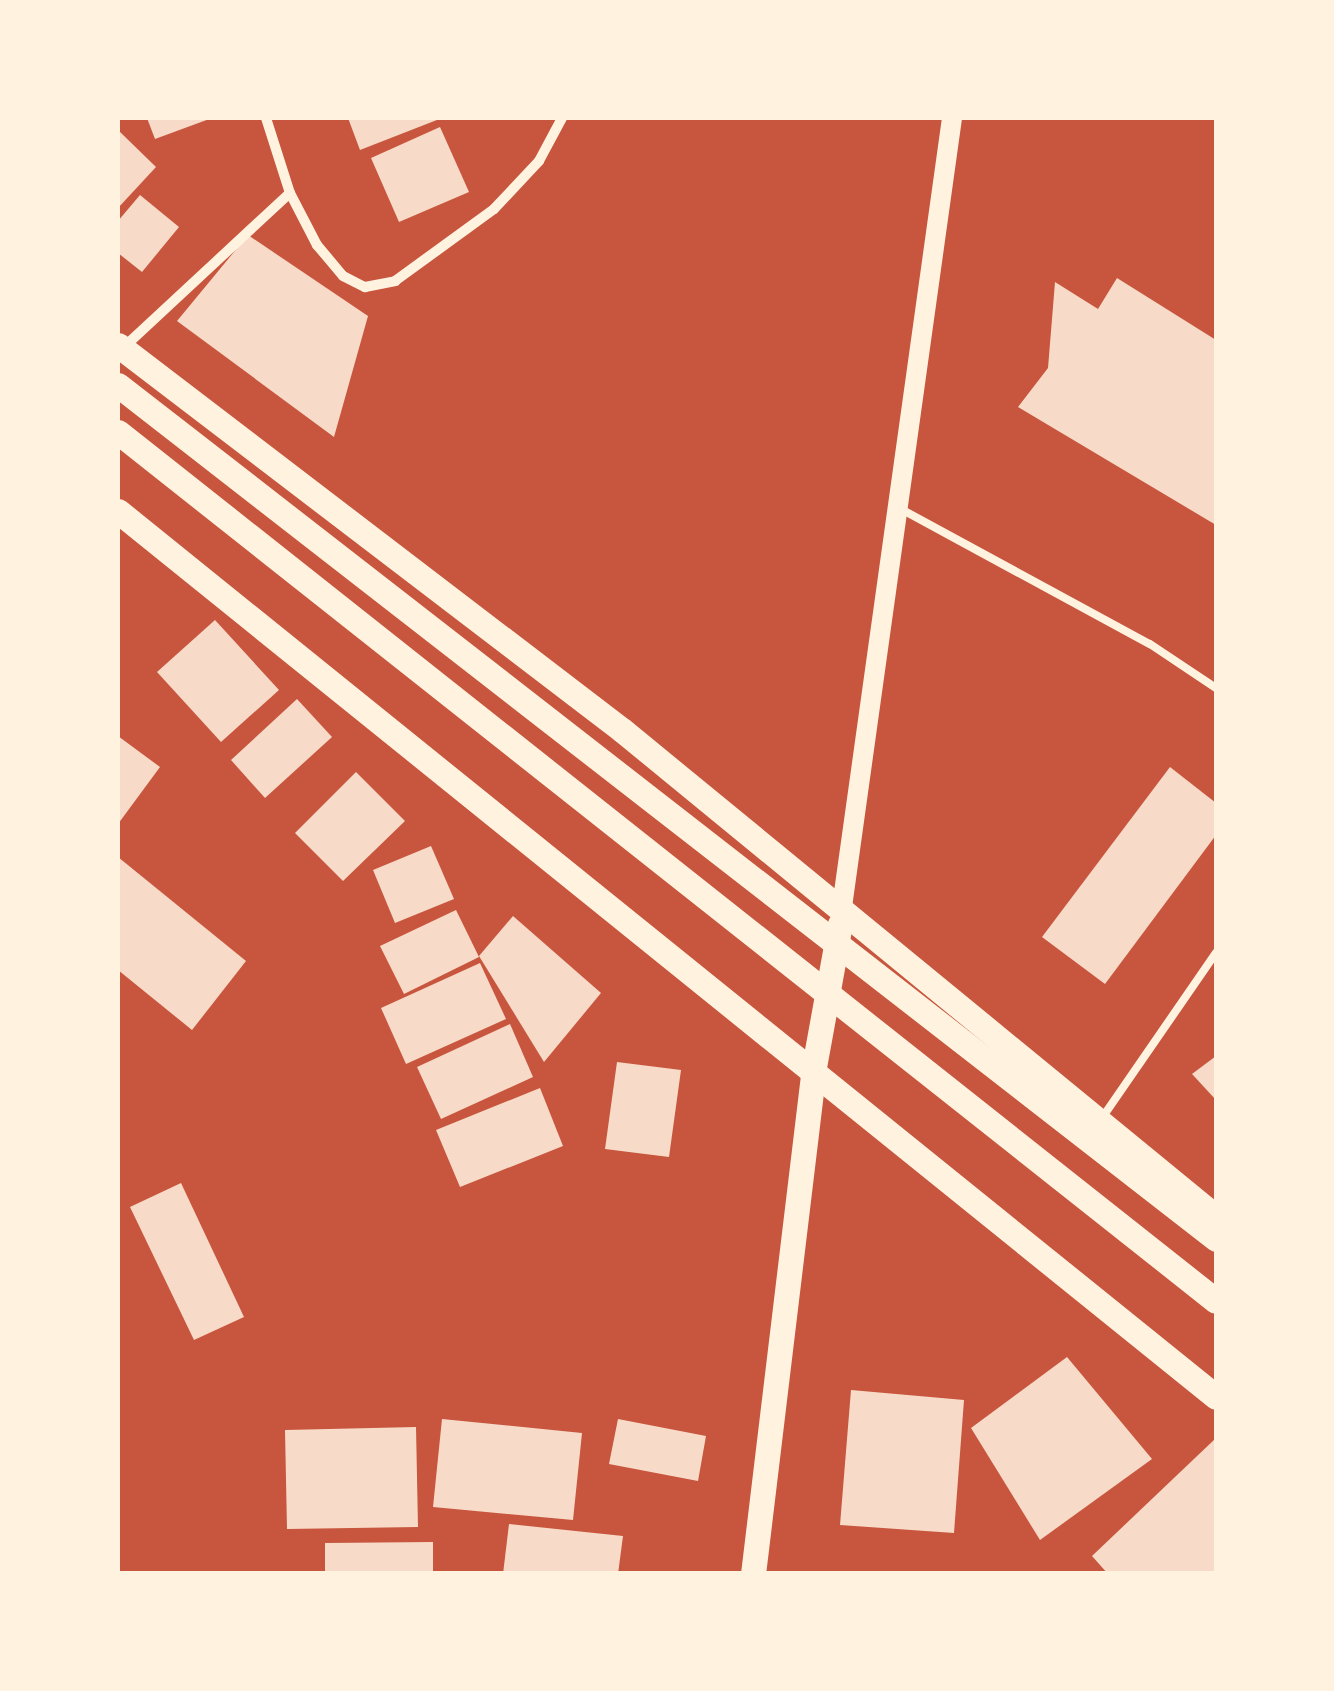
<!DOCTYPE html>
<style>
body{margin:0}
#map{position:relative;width:1334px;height:1691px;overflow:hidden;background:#c8553d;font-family:Inter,sans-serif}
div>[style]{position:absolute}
.building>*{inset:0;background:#f7dbc8}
.service>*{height:8px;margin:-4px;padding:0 4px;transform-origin:4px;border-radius:4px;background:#fff3e0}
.minor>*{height:10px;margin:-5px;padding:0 5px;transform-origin:5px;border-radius:5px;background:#fff3e0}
.secondary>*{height:20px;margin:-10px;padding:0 10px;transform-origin:10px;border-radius:10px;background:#fff3e0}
.primary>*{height:25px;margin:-12.5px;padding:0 12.5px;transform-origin:12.5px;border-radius:12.5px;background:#fff3e0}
span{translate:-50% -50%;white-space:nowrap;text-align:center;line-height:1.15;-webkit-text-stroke:10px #fff3e0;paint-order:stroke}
.frame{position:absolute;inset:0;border:120px solid #fff3e0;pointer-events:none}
</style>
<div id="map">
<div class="building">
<div style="clip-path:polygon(147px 118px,212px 118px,155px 139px)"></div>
<div style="clip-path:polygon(348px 118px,442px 118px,360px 150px)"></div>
<div style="clip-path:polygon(440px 127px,469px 192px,399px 222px,371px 158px)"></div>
<div style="clip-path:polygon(118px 130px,156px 167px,118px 208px)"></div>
<div style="clip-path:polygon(140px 195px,179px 227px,142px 272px,118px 253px,118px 221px)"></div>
<div style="clip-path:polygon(248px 235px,368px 316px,334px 437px,177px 321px)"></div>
<div style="clip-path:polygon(1117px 278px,1216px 340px,1216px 525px,1018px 407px,1048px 368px,1055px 282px,1098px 309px)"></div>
<div style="clip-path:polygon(215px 620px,279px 690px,221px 742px,157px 672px)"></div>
<div style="clip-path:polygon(297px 699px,332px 737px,265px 798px,231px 760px)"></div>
<div style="clip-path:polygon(118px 736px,160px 767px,118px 824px)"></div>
<div style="clip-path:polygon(1170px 767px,1216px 803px,1216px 835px,1105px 984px,1042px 937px)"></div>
<div style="clip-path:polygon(356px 772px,405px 821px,343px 881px,295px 833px)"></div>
<div style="clip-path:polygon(431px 846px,454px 899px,395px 923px,373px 870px)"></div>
<div style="clip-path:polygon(118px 857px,246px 961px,192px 1030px,118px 970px)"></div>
<div style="clip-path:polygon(456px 910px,479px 957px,404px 994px,380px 946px)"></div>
<div style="clip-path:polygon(513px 916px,601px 993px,544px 1062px,479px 956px)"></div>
<div style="clip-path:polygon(480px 963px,506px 1019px,406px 1064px,381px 1008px)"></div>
<div style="clip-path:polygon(510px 1024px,533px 1077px,441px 1119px,417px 1067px)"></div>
<div style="clip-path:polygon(1216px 1056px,1216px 1100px,1192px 1074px)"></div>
<div style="clip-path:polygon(617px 1062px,681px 1070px,669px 1157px,605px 1149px)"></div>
<div style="clip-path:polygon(540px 1088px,563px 1146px,460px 1187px,436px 1130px)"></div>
<div style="clip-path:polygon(181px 1183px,244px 1317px,194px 1340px,130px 1207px)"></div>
<div style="clip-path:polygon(1067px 1357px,1152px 1459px,1040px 1540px,971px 1428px)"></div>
<div style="clip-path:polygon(851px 1390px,964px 1400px,954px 1533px,840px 1525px)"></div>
<div style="clip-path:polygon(442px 1419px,582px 1433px,573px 1520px,433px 1507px)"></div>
<div style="clip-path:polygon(618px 1419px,706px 1436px,698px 1481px,609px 1464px)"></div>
<div style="clip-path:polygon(416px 1427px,418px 1527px,287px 1529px,285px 1430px)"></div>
<div style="clip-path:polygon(1216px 1438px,1216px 1574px,1108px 1574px,1092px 1556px)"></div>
<div style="clip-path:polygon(509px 1524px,623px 1536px,618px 1574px,503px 1574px)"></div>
<div style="clip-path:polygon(433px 1542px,433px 1574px,325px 1574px,325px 1543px)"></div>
</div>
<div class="service">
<div style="left:899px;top:508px;width:285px;rotate:28.5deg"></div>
<div style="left:1150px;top:644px;width:79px;rotate:33.7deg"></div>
<div style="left:1102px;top:1118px;width:201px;rotate:-55.4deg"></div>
</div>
<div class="minor">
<div style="left:266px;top:118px;width:79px;rotate:72.3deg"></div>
<div style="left:123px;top:348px;width:228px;rotate:-42.9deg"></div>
<div style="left:290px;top:193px;width:59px;rotate:62.6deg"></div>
<div style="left:317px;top:245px;width:40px;rotate:50deg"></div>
<div style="left:343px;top:276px;width:25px;rotate:27deg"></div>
<div style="left:365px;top:287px;width:31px;rotate:-11deg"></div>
<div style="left:395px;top:281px;width:122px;rotate:-36deg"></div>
<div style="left:494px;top:209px;width:66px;rotate:-46.8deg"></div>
<div style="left:539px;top:161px;width:49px;rotate:-61.9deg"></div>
</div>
<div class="secondary">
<div style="left:841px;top:914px;width:804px;rotate:-82.06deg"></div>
</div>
<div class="primary">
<div style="left:118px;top:345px;width:634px;rotate:37.38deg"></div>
<div style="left:622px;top:730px;width:768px;rotate:39.35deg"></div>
<div style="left:118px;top:385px;width:1391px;rotate:37.87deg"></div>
<div style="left:118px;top:432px;width:1400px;rotate:38.36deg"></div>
<div style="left:118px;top:511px;width:1411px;rotate:38.9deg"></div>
<div style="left:753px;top:1574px;width:511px;rotate:-83.14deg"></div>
<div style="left:814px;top:1067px;width:145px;rotate:-79.7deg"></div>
</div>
<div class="frame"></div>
</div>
